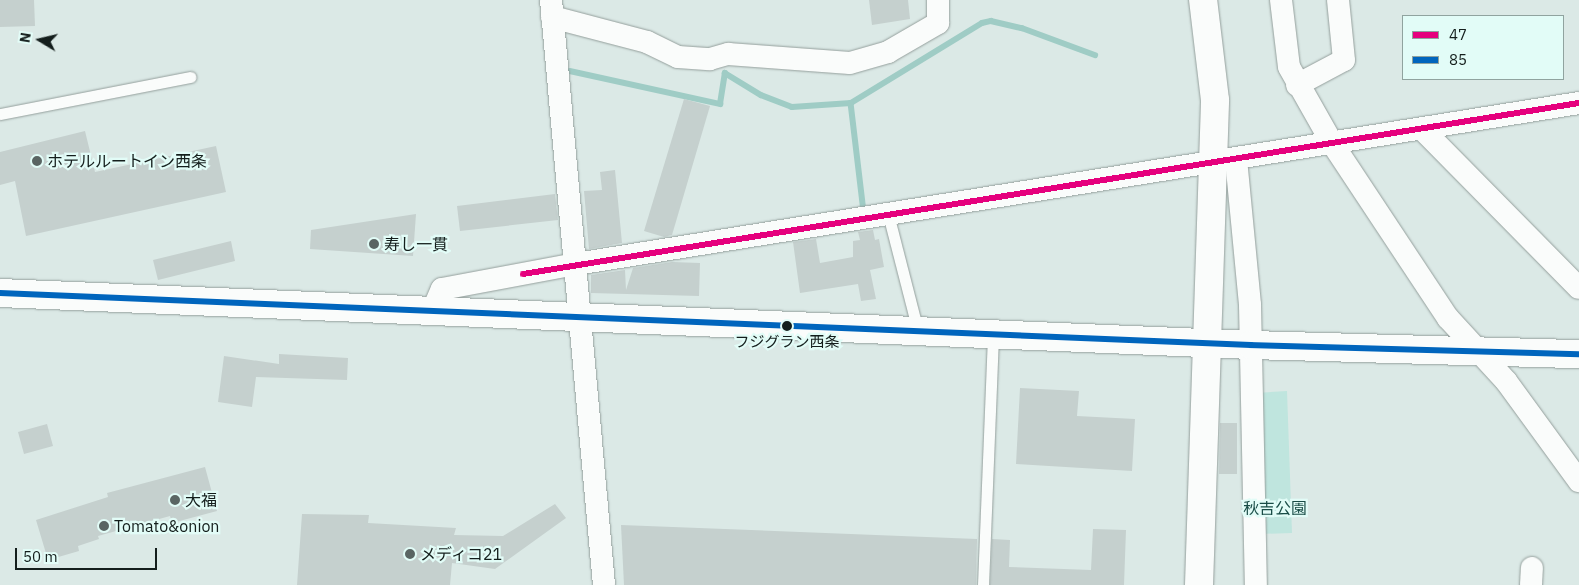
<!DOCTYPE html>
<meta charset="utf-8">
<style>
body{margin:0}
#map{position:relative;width:1579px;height:585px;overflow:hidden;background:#dbe9e6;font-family:"IBM Plex Sans","Noto Sans JP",sans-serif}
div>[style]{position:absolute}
.green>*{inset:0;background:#bfe5de}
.stream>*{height:5.5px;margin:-2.75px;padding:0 2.75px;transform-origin:2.75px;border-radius:2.75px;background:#9fccc5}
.building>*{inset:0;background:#c5d0ce}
.roads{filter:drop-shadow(0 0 1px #949f9c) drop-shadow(0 0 1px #949f9c)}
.service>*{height:11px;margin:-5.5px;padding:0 5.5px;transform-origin:5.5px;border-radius:5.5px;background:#fafcfb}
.minor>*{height:22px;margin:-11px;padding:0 11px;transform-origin:11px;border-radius:11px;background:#fafcfb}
.tertiary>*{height:28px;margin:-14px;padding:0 14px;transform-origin:14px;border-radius:14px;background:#fafcfb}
.secondary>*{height:28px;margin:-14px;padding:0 14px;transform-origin:14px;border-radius:14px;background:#fafcfb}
.bus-1>*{height:6px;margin:-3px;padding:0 3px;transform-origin:3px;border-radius:3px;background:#e5007d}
.bus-2>*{height:6px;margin:-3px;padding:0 3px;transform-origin:3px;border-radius:3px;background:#0065bd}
.dots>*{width:14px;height:14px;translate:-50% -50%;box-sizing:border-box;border:2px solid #e2fcf7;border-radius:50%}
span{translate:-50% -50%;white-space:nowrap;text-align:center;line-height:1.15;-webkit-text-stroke:4.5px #e2fcf7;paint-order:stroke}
.bus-label{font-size:15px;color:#141e1c}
.poi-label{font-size:16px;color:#141e1c}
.left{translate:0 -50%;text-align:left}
.park-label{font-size:16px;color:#194c46}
.legend{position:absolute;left:1402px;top:15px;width:162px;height:65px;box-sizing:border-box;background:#e2fcf7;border:1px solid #90a39f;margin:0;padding:6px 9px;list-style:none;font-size:15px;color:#141e1c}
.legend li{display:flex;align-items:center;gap:10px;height:25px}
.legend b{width:25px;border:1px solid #90a39f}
.north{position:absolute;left:15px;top:15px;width:50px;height:50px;-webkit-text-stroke:4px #e2fcf7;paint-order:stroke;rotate:279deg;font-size:14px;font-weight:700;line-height:20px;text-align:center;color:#141e1c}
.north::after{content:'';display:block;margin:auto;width:18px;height:22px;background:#141e1c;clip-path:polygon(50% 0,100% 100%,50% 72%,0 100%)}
.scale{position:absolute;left:15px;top:548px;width:142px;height:22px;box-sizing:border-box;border:2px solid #141e1c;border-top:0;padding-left:6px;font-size:15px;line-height:18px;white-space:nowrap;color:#141e1c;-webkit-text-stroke:4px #e2fcf7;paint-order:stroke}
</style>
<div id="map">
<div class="green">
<div style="clip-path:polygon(1287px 391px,1292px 533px,1259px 534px,1255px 393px)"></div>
</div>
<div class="stream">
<div style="left:570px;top:71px;width:154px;rotate:12.4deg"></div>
<div style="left:720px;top:104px;width:31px;rotate:-81deg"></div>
<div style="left:725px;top:73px;width:42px;rotate:31.4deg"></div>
<div style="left:761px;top:95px;width:33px;rotate:21deg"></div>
<div style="left:792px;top:107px;width:59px;rotate:-3.9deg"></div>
<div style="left:851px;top:103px;width:153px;rotate:-31.4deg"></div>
<div style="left:982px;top:23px;width:9px;rotate:-13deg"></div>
<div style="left:991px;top:21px;width:32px;rotate:13deg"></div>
<div style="left:1022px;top:28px;width:78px;rotate:20.3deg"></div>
<div style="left:851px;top:103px;width:110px;rotate:83.2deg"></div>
</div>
<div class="building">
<div style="clip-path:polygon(0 0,34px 0,35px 26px,0 27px)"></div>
<div style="clip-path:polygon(869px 0,908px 0,910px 19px,872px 25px)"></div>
<div style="clip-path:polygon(684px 99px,710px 106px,672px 235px,664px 237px,644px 231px)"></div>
<div style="clip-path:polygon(85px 131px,95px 172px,216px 146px,226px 192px,26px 236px,15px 181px,0 185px,0 152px)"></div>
<div style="clip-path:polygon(615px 170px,622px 243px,589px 249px,584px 191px,602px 190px,600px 172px)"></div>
<div style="clip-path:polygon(555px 194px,558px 220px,460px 231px,457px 206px)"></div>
<div style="clip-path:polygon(416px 214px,413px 256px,310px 249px,311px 230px)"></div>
<div style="clip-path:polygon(873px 230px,875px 240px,879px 239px,884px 267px,870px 270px,876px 299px,861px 301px,858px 284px,800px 293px,793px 242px,816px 239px,820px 263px,853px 257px,853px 241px,860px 240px,858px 232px)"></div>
<div style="clip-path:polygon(231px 241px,235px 261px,158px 280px,153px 260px)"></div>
<div style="clip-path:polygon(672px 262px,700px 263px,699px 296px,591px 293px,591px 275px,625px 270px,626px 290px,633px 268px)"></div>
<div style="clip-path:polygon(279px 354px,348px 358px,347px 380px,256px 377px,252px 407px,218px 402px,224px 356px,279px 364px)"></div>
<div style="clip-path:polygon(1020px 388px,1079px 391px,1077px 416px,1135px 419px,1132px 471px,1016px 464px)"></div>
<div style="clip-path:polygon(1220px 423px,1237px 423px,1237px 474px,1219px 474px)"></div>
<div style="clip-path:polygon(47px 424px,53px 446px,24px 454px,18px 432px)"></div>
<div style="clip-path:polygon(205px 467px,217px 511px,172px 523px,170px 516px,98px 536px,99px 539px,78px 546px,79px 551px,48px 560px,36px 520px,108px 497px,107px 493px)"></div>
<div style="clip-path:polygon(555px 504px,566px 518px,495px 569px,452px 563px,450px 585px,297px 585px,302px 514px,369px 515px,368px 523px,456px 528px,454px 535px,503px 536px)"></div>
<div style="clip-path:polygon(621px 525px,977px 539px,976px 585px,624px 585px)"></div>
<div style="clip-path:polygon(1093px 529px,1126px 530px,1124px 585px,990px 585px,992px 539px,1010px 540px,1009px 567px,1091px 570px)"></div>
</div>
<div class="roads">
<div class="service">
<div style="left:0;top:114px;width:194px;rotate:-11deg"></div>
<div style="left:888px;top:214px;width:121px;rotate:75.6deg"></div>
<div style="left:983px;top:585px;width:250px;rotate:-87.7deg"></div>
</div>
<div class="minor">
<div style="left:551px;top:0;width:587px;rotate:84.82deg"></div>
<div style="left:1281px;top:0;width:67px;rotate:83.2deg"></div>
<div style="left:1289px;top:67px;width:87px;rotate:60.5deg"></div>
<div style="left:1332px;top:143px;width:210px;rotate:56.5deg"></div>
<div style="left:1448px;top:318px;width:86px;rotate:47.4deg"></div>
<div style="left:1506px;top:381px;width:124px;rotate:53.9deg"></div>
<div style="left:552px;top:17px;width:98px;rotate:14.7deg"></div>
<div style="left:647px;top:42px;width:34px;rotate:26deg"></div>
<div style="left:678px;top:57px;width:32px;rotate:4deg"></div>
<div style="left:710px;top:59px;width:19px;rotate:-16deg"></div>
<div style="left:728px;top:54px;width:122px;rotate:4.2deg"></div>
<div style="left:850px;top:63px;width:40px;rotate:-16deg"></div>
<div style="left:888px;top:52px;width:58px;rotate:-30.1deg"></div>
<div style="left:938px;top:23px;width:23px;rotate:-90deg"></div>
<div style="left:1297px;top:85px;width:53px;rotate:-28deg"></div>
<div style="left:1344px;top:60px;width:60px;rotate:-95.7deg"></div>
<div style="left:1422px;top:129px;width:223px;rotate:45.4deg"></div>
<div style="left:1236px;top:159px;width:147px;rotate:84.5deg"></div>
<div style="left:1250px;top:305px;width:280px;rotate:88.8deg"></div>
<div style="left:432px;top:312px;width:25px;rotate:-67deg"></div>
<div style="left:442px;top:289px;width:136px;rotate:-10.6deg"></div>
<div style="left:576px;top:264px;width:1016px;rotate:-9.12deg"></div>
<div style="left:1531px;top:585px;width:17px;rotate:-87deg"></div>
</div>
<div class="tertiary">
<div style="left:1199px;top:585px;width:485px;rotate:-88.1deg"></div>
<div style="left:1215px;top:100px;width:101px;rotate:-96.8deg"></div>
</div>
<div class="secondary">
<div style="left:0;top:293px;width:1252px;rotate:2.38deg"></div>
<div style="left:1251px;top:345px;width:328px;rotate:1.6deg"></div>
</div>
</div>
<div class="bus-1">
<div style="left:523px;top:274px;width:1070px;rotate:-9.2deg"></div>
</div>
<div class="bus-2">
<div style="left:0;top:293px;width:1252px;rotate:2.38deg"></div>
<div style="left:1251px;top:345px;width:328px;rotate:1.6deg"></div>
</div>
<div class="dots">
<div style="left:37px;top:161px;background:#5a6563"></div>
<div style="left:374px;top:244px;background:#5a6563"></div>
<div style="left:787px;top:326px;background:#141e1c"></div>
<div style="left:175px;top:500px;background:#5a6563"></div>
<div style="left:104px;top:526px;background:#5a6563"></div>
<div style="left:410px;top:554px;background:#5a6563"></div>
</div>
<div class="bus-label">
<span style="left:787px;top:342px">フジグラン西条</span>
</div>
<div class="poi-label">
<span class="left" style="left:47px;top:161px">ホテルルートイン西条</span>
<span class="left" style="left:384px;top:244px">寿し一貫</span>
<span class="left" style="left:185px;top:500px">大福</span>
<span class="left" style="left:114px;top:526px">Tomato&amp;onion</span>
<span class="left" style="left:420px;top:554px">メディコ21</span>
</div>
<div class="park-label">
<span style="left:1275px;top:508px">秋吉公園</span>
</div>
<ul class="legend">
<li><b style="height:6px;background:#e5007d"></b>47</li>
<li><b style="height:6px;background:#0065bd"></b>85</li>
</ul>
<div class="north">N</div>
<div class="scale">50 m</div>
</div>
